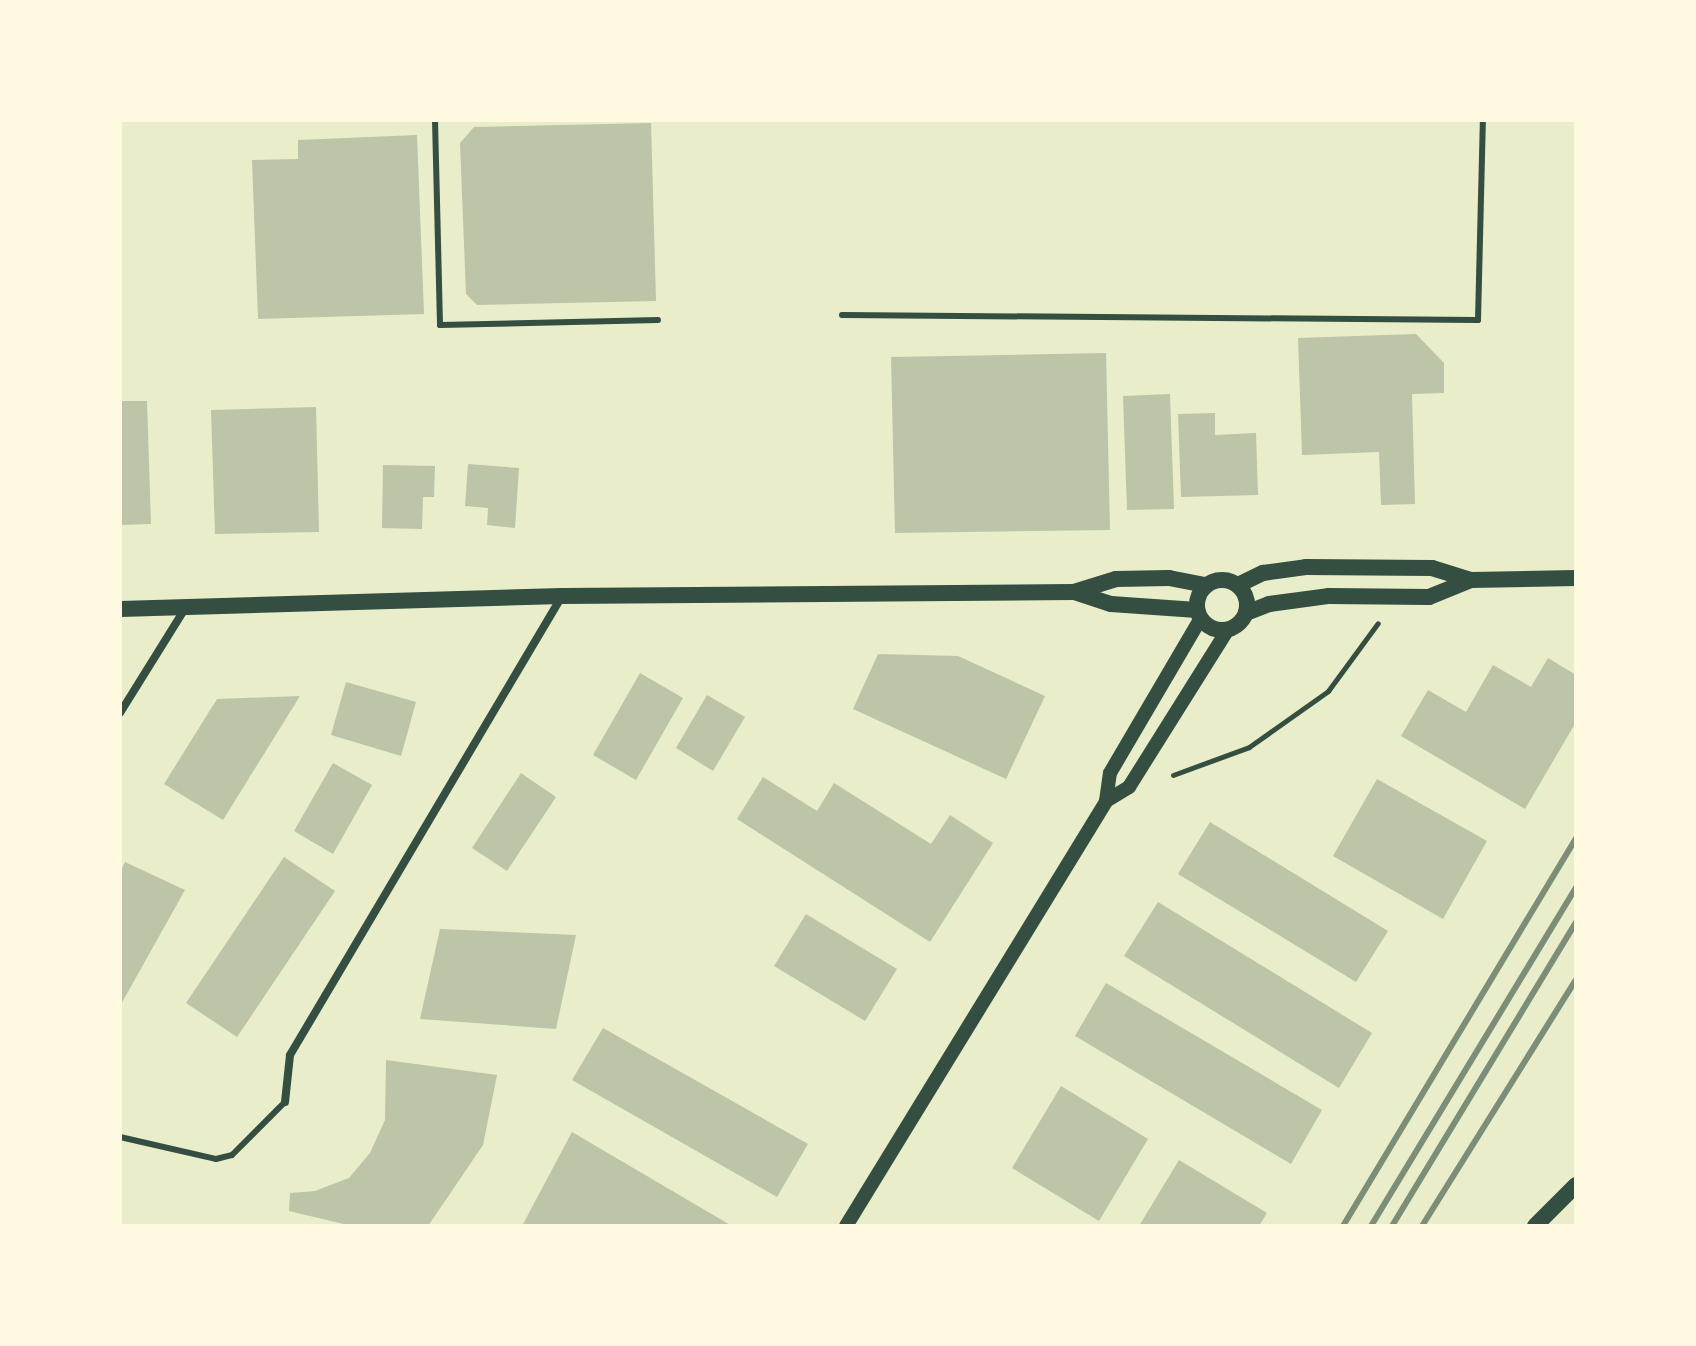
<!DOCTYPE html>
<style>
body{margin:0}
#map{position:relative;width:1696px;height:1346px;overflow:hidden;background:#e9edc9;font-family:"Noto Sans",sans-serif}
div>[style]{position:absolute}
.building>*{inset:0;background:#bcc5a7}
.path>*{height:5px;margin:-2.5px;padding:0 2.5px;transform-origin:2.5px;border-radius:2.5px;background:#344e41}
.service>*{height:6px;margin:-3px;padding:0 3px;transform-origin:3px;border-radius:3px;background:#344e41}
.minor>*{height:8px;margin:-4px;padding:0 4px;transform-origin:4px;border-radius:4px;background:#344e41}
.tertiary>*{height:14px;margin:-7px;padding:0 7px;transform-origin:7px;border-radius:7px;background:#344e41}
.secondary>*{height:16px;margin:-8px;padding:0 8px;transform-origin:8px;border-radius:8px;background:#344e41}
.secondary>.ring{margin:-8px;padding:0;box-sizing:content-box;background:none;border:16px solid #344e41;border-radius:50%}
.rail>*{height:6px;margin:-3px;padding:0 3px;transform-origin:3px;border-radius:3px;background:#7c8e77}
span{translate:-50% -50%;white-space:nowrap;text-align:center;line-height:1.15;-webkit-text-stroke:6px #fefae0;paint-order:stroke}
.frame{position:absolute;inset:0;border:122px solid #fefae0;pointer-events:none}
</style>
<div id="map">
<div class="building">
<div style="clip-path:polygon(651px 123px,656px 301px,477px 305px,466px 294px,460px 143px,474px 127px)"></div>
<div style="clip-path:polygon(417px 135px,424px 314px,258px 319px,252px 160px,298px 159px,298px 140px)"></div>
<div style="clip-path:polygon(1416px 334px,1444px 363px,1444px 393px,1412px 394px,1415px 504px,1381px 505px,1379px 452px,1302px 455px,1298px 338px)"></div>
<div style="clip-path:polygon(1106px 353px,1110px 530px,895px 533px,891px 357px)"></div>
<div style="clip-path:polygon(1170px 394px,1174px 509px,1127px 510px,1123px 396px)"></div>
<div style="clip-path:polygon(120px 401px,147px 401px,151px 524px,120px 525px)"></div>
<div style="clip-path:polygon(316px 407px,319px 532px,215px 534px,211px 410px)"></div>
<div style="clip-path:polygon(1215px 413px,1215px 435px,1256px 433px,1258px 495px,1181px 497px,1178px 414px)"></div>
<div style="clip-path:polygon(468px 464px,519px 468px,515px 528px,487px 525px,488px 508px,465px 506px)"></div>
<div style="clip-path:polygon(383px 465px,435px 466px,434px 497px,423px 497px,422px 529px,382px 528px)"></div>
<div style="clip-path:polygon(878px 654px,958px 656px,1045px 696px,1006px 779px,853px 709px)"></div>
<div style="clip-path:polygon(1548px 658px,1576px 675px,1576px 722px,1525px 809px,1401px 736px,1428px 690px,1466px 712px,1493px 665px,1531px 687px)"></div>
<div style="clip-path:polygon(640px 673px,683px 698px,636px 780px,593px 755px)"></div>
<div style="clip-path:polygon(346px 682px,416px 702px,401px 756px,331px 735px)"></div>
<div style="clip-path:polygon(707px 695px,745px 717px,713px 771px,676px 748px)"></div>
<div style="clip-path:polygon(300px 696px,223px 820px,164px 784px,217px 699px)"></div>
<div style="clip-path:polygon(333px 763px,372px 785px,333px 854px,294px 831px)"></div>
<div style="clip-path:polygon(521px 773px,556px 797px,507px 871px,472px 848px)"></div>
<div style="clip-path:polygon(763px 777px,817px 811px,834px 783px,931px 844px,950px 815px,993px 843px,930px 942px,737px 819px)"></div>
<div style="clip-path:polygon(1377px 779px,1487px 841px,1443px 919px,1333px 856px)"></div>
<div style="clip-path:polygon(1210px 822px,1388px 931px,1356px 982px,1178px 874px)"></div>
<div style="clip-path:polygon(284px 857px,335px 891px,237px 1037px,186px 1003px)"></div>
<div style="clip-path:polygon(125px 862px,185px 890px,120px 1006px,120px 872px)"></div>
<div style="clip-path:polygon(1158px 902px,1372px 1033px,1339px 1088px,1124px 956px)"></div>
<div style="clip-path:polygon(806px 914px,897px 969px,865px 1021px,774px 966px)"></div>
<div style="clip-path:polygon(440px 929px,576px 935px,556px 1029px,420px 1019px)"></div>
<div style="clip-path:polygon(1106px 983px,1322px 1110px,1291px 1164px,1075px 1036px)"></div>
<div style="clip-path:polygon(603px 1028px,808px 1144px,777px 1197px,572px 1080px)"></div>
<div style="clip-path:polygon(386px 1060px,497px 1075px,483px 1145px,428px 1226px,352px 1226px,289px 1211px,290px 1193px,315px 1191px,349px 1178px,370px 1153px,385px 1120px)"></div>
<div style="clip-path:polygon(1061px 1086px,1148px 1139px,1099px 1221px,1012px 1168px)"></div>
<div style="clip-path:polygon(572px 1132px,732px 1226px,522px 1226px)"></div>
<div style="clip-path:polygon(1179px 1160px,1267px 1213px,1259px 1226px,1139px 1226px)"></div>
</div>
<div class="path">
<div style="left:1173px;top:775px;width:81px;rotate:-20.2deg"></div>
<div style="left:1249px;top:747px;width:97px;rotate:-35.3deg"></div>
<div style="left:1328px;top:691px;width:84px;rotate:-53.7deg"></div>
</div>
<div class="service">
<div style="left:435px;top:120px;width:205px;rotate:88.6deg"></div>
<div style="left:440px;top:325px;width:218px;rotate:-1.3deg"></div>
<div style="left:842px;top:315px;width:636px;rotate:0.45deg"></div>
<div style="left:1478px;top:320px;width:200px;rotate:-88.6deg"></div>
<div style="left:120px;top:1137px;width:98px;rotate:12.9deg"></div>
<div style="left:216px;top:1159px;width:16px;rotate:-14deg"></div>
<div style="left:232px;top:1155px;width:75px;rotate:-45deg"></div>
</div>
<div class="minor">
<div style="left:120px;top:713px;width:125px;rotate:-58.1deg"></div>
<div style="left:285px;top:1102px;width:47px;rotate:-83.9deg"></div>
<div style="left:290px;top:1055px;width:534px;rotate:-59.35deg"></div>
</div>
<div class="tertiary">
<div style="left:1106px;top:801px;width:27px;rotate:-31deg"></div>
<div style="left:1129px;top:787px;width:186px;rotate:-57.9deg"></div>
<div style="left:846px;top:1226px;width:498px;rotate:-58.5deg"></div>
<div style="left:1106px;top:801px;width:28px;rotate:-82deg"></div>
<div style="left:1110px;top:773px;width:180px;rotate:-59.6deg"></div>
</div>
<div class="secondary">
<div class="ring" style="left:1197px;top:580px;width:34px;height:34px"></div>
<div style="left:1238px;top:585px;width:28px;rotate:-26deg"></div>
<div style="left:1263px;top:573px;width:43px;rotate:-7.9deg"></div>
<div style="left:1306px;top:567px;width:126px;rotate:0.5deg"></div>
<div style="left:1432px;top:568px;width:41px;rotate:17.1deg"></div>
<div style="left:1471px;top:580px;width:105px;rotate:-1.1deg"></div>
<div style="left:1074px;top:592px;width:39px;rotate:18deg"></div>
<div style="left:1111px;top:604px;width:86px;rotate:4deg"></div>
<div style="left:120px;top:609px;width:442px;rotate:-1.7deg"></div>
<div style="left:562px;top:596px;width:512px;rotate:-0.45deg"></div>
<div style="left:1074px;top:592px;width:44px;rotate:-17.2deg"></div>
<div style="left:1116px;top:579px;width:53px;rotate:-1.1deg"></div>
<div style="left:1169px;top:578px;width:38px;rotate:11deg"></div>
<div style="left:1246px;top:613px;width:25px;rotate:-21deg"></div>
<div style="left:1269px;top:604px;width:61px;rotate:-7.6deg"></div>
<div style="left:1329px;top:596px;width:100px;rotate:0.6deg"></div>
<div style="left:1429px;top:597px;width:45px;rotate:-22deg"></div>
<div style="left:1535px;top:1226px;width:58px;rotate:-45deg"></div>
</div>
<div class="rail">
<div style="left:1343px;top:1226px;width:453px;rotate:-59deg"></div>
<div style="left:1371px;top:1226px;width:396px;rotate:-58.8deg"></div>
<div style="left:1392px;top:1226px;width:355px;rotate:-58.8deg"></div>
<div style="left:1422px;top:1226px;width:290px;rotate:-58deg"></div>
</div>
<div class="frame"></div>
</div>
